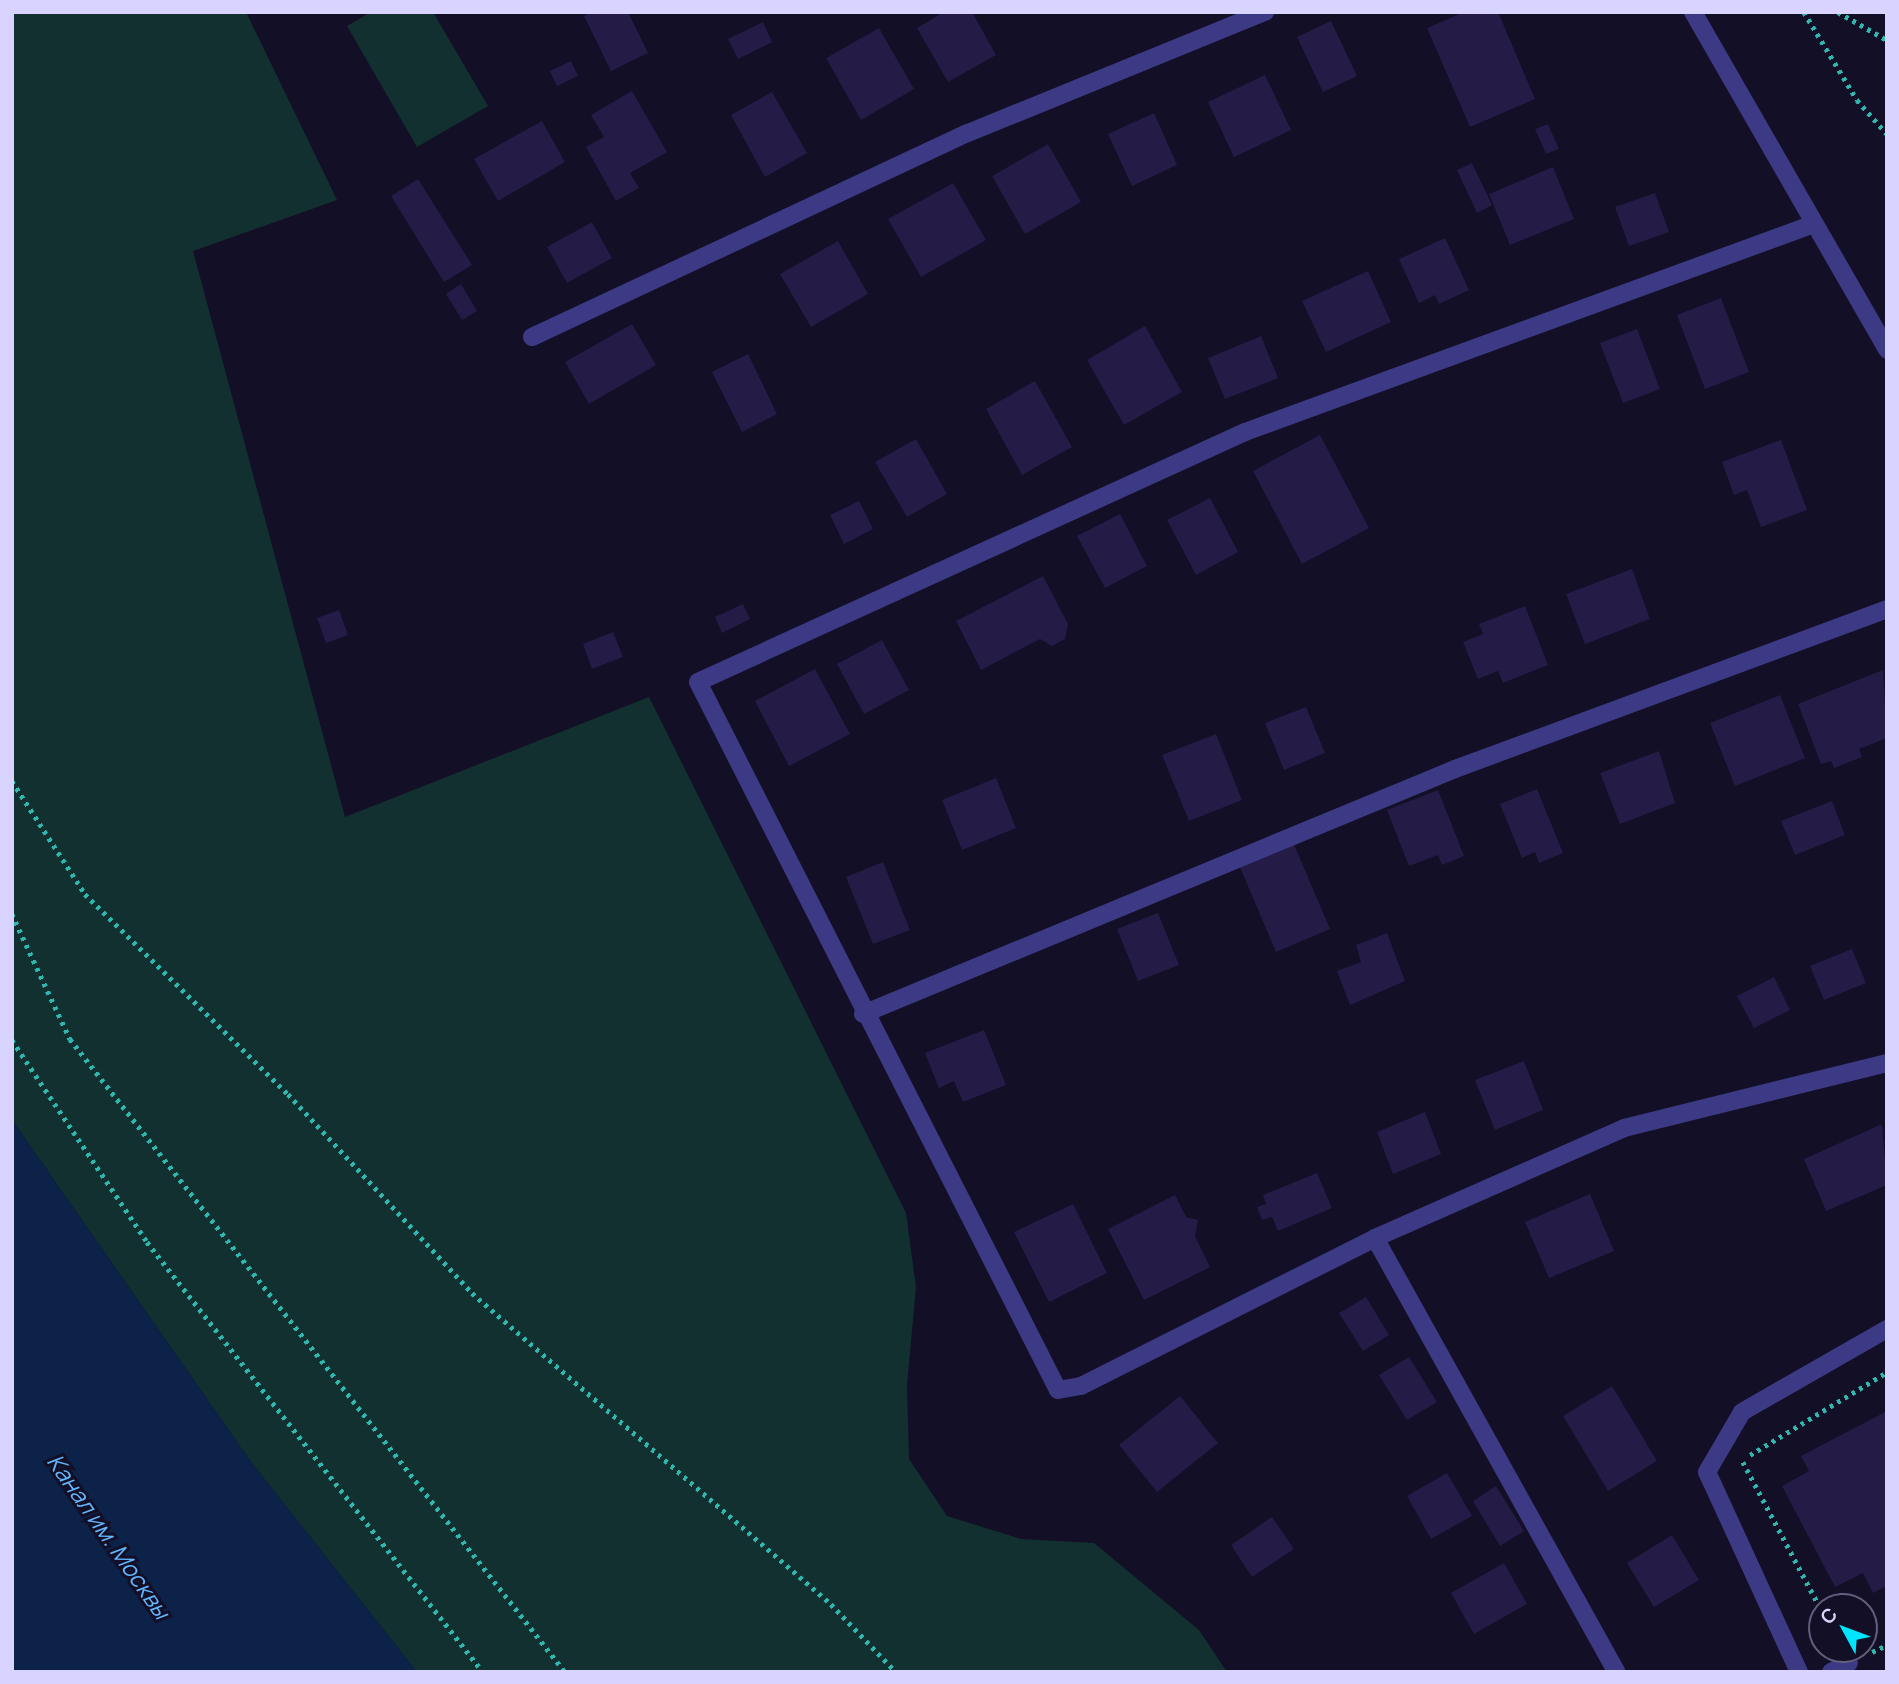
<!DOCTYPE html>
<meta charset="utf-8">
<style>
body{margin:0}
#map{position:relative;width:1899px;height:1684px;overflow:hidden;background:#130f26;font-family:Manrope,sans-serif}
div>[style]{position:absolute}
.green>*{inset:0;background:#12302f}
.water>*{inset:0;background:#0c2248}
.building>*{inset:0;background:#241b47}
.path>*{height:4.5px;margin-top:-2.25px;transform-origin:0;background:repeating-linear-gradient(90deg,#2fb8b0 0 3.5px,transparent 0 8.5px)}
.service>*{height:18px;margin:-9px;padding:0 9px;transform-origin:9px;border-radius:9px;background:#3d3a85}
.minor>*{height:18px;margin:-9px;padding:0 9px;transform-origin:9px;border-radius:9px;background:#3d3a85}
span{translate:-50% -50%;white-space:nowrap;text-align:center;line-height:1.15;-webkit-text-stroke:6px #130f26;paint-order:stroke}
.water-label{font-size:23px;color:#62b6ff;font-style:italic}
.frame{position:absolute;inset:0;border:14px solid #d9d4ff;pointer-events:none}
.north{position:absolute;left:1808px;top:1593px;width:70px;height:70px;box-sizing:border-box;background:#130f26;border:2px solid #625e7d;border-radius:50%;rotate:311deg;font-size:19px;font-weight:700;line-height:28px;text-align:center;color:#d9d4ff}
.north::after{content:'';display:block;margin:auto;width:24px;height:32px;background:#00e5ff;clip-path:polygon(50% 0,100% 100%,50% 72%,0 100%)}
</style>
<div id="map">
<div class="green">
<div style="clip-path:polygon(12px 12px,246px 12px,337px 200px,193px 251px,345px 817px,649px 697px,906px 1213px,916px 1287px,907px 1385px,909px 1459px,947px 1516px,1021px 1539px,1094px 1543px,1199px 1630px,1227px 1672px,417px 1672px,251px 1462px,12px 1120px)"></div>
<div style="clip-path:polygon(371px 12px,433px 12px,488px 106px,417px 147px,347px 26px)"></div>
</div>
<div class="water">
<div style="clip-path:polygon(12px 1120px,251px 1462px,417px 1672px,12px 1672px)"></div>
</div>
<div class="building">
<div style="clip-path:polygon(592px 12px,628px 12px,648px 53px,611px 71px,584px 16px)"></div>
<div style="clip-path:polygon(944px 12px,972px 12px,996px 55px,948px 82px,917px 28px)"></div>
<div style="clip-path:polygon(1464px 12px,1498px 12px,1535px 99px,1470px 127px,1427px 28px)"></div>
<div style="clip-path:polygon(1331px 21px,1357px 76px,1323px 92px,1297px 37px)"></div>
<div style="clip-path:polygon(763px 22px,772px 42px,738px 59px,728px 39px)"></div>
<div style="clip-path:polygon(879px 28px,914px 89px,861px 120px,826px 58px)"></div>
<div style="clip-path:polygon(571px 61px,578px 76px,557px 86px,550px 71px)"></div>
<div style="clip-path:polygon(1265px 75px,1291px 130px,1234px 157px,1208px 102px)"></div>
<div style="clip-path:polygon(632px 91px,667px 152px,630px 173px,639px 188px,616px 201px,586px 147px,604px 137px,591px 115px)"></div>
<div style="clip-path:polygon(772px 92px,807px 153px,765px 177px,731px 115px)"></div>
<div style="clip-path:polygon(1154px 113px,1177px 165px,1132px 186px,1108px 134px)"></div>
<div style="clip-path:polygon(542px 121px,565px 162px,498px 201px,474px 159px)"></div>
<div style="clip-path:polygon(1548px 124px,1559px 149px,1546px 154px,1535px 129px)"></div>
<div style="clip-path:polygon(1048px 144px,1081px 202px,1025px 234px,992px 176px)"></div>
<div style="clip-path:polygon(1472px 163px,1492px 205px,1477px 213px,1457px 170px)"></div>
<div style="clip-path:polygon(1553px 167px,1574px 219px,1510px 245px,1489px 194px)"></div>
<div style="clip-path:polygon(418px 179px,472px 265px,444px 282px,391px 196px)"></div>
<div style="clip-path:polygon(953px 183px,986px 240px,921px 277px,888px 219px)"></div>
<div style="clip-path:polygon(1655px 193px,1669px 232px,1629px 246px,1615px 207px)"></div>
<div style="clip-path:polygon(592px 222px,612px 258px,567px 283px,547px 247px)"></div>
<div style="clip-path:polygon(1445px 238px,1469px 290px,1439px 304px,1435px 295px,1419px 303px,1399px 259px)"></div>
<div style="clip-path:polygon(838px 241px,868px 294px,811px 327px,780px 274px)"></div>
<div style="clip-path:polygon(1368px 271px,1391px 322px,1326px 352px,1302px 301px)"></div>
<div style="clip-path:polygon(461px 284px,477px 311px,462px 320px,446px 294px)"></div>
<div style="clip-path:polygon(1721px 298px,1749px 372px,1705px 389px,1677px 315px)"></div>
<div style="clip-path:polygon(632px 324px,656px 365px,589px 404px,565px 362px)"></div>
<div style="clip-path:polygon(1145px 326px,1182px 392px,1124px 425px,1087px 360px)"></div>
<div style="clip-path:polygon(1637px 329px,1660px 389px,1623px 403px,1600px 343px)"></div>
<div style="clip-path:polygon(1261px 336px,1278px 378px,1225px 399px,1208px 358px)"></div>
<div style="clip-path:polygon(748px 354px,777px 414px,742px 432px,712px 372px)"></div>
<div style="clip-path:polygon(1035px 381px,1072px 447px,1022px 475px,986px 409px)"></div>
<div style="clip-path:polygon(1320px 435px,1369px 528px,1302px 564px,1253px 471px)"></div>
<div style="clip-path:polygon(916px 439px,947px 494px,907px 517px,875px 462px)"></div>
<div style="clip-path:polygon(1781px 440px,1807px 510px,1761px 527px,1747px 490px,1734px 495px,1722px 462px)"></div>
<div style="clip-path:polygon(1210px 498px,1238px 552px,1196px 575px,1167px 520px)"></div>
<div style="clip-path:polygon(859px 501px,873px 529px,844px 544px,830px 515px)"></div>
<div style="clip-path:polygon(1120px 514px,1147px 566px,1105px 588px,1077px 536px)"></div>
<div style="clip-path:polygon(1632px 569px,1650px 619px,1585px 644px,1566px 594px)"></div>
<div style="clip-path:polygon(1043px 576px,1068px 624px,1065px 639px,1052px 646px,1040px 639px,981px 670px,956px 621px)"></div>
<div style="clip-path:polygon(743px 604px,750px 619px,722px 633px,715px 617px)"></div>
<div style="clip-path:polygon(1525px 606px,1548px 665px,1503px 683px,1498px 671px,1478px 679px,1463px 642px,1483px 634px,1479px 624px)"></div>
<div style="clip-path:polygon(339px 610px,348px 635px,326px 643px,317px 618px)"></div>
<div style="clip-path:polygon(613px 632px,623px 657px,592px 669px,583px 644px)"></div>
<div style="clip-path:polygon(882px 640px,909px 690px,864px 714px,837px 664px)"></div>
<div style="clip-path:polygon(815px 669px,850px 734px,789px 766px,755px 701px)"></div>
<div style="clip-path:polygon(1883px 670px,1887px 738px,1859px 749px,1862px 757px,1834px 768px,1831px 761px,1821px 764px,1798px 704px)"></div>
<div style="clip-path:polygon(1780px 695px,1805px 758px,1735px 786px,1710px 723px)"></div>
<div style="clip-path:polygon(1306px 707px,1325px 753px,1284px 770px,1265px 723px)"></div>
<div style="clip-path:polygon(1216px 734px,1242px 800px,1189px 821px,1162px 755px)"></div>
<div style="clip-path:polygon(1659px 751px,1675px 803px,1620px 824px,1600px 773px)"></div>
<div style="clip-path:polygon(996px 778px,1016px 828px,962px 850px,942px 800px)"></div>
<div style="clip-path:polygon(1537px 789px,1563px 853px,1539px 863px,1535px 852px,1522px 858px,1500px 804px)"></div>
<div style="clip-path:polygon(1438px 790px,1464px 856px,1442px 865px,1438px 855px,1409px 866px,1387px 810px)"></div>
<div style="clip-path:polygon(1832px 801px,1845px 835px,1795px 855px,1781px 821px)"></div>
<div style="clip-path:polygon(1293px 842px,1330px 929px,1276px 952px,1239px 865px)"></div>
<div style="clip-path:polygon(883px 862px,910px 930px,873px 944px,846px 877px)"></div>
<div style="clip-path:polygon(1158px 913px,1179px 965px,1138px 981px,1117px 929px)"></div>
<div style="clip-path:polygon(1387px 933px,1405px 981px,1350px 1005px,1337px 971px,1361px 962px,1356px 945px)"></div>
<div style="clip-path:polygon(1852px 949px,1866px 983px,1824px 1000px,1810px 966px)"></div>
<div style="clip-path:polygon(1774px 977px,1790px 1010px,1754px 1028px,1737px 996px)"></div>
<div style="clip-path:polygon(984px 1030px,1006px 1085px,963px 1102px,954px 1081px,939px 1088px,925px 1053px)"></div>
<div style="clip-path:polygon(1524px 1061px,1543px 1110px,1495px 1130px,1475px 1080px)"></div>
<div style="clip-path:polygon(1425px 1112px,1441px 1154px,1393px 1174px,1377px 1132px)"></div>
<div style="clip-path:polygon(1882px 1124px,1887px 1185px,1826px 1211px,1804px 1159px)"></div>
<div style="clip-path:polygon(1317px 1173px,1332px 1208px,1278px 1231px,1272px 1217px,1262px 1220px,1257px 1207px,1266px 1204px,1263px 1195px)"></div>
<div style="clip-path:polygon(1590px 1194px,1614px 1251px,1549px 1278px,1525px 1222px)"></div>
<div style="clip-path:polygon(1175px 1195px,1186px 1217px,1198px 1220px,1195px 1236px,1210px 1267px,1144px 1300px,1108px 1229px)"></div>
<div style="clip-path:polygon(1073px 1204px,1107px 1273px,1049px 1302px,1014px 1232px)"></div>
<div style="clip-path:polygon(1366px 1297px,1389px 1335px,1363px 1351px,1339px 1313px)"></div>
<div style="clip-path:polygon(1409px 1357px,1437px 1402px,1407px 1420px,1379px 1375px)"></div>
<div style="clip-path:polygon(1612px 1386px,1657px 1461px,1608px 1491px,1563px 1416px)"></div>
<div style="clip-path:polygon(1180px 1396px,1218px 1443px,1157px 1492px,1119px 1445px)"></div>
<div style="clip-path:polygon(1887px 1411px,1887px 1586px,1873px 1593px,1863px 1573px,1835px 1587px,1782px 1486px,1809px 1471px,1801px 1456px)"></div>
<div style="clip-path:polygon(1447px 1473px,1472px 1516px,1431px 1539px,1407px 1496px)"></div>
<div style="clip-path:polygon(1496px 1486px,1524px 1531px,1500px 1546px,1473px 1501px)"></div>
<div style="clip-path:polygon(1272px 1517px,1294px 1549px,1252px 1577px,1231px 1545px)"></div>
<div style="clip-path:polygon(1672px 1535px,1699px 1580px,1654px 1607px,1627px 1563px)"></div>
<div style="clip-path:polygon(1504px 1563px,1527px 1604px,1474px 1634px,1451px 1593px)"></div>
</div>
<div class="path">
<div style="left:1804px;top:12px;width:103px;rotate:58.9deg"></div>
<div style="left:1857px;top:100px;width:45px;rotate:48.6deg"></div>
<div style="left:1838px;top:12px;width:56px;rotate:29.7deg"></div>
<div style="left:12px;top:781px;width:135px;rotate:57.1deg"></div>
<div style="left:85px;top:894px;width:285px;rotate:44.6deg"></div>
<div style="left:288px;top:1094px;width:271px;rotate:47.2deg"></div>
<div style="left:472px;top:1293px;width:475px;rotate:40.9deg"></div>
<div style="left:831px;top:1604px;width:94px;rotate:46.3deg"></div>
<div style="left:12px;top:914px;width:138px;rotate:65.1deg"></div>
<div style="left:70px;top:1039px;width:804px;rotate:51.97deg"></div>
<div style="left:12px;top:1040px;width:243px;rotate:56.2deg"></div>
<div style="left:147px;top:1242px;width:546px;rotate:52deg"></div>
<div style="left:1750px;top:1455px;width:160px;rotate:-31.2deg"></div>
<div style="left:1743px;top:1462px;width:169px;rotate:62.1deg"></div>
<div style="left:1872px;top:1652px;width:17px;rotate:-25deg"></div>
</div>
<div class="service">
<div style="left:1811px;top:225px;width:603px;rotate:159.91deg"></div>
<div style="left:1245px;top:432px;width:601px;rotate:155.44deg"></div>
<div style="left:698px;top:682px;width:794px;rotate:63.05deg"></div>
<div style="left:1058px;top:1390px;width:23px;rotate:-10deg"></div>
<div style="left:1081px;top:1386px;width:329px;rotate:-26.7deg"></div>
<div style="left:1375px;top:1238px;width:272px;rotate:-23.8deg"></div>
<div style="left:1624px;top:1128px;width:271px;rotate:-13.9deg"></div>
<div style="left:532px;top:337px;width:481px;rotate:-25.1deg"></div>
<div style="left:968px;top:133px;width:321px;rotate:-22.2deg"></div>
<div style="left:1375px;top:1238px;width:497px;rotate:60.9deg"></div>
<div style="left:1799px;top:1672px;width:220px;rotate:-114.7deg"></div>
<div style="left:1707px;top:1472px;width:69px;rotate:-59.7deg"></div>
<div style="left:1742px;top:1412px;width:167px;rotate:-29.8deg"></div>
<div style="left:1831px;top:1672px;width:20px;rotate:-27deg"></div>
</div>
<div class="minor">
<div style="left:1693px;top:12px;width:390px;rotate:60.1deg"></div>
<div style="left:863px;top:1014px;width:641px;rotate:-22.48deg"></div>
<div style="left:1455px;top:769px;width:461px;rotate:-20.3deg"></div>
</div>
<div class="water-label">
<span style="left:109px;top:1536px;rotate:55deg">Канал им. Москвы</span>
</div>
<div class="frame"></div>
<div class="north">С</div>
</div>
